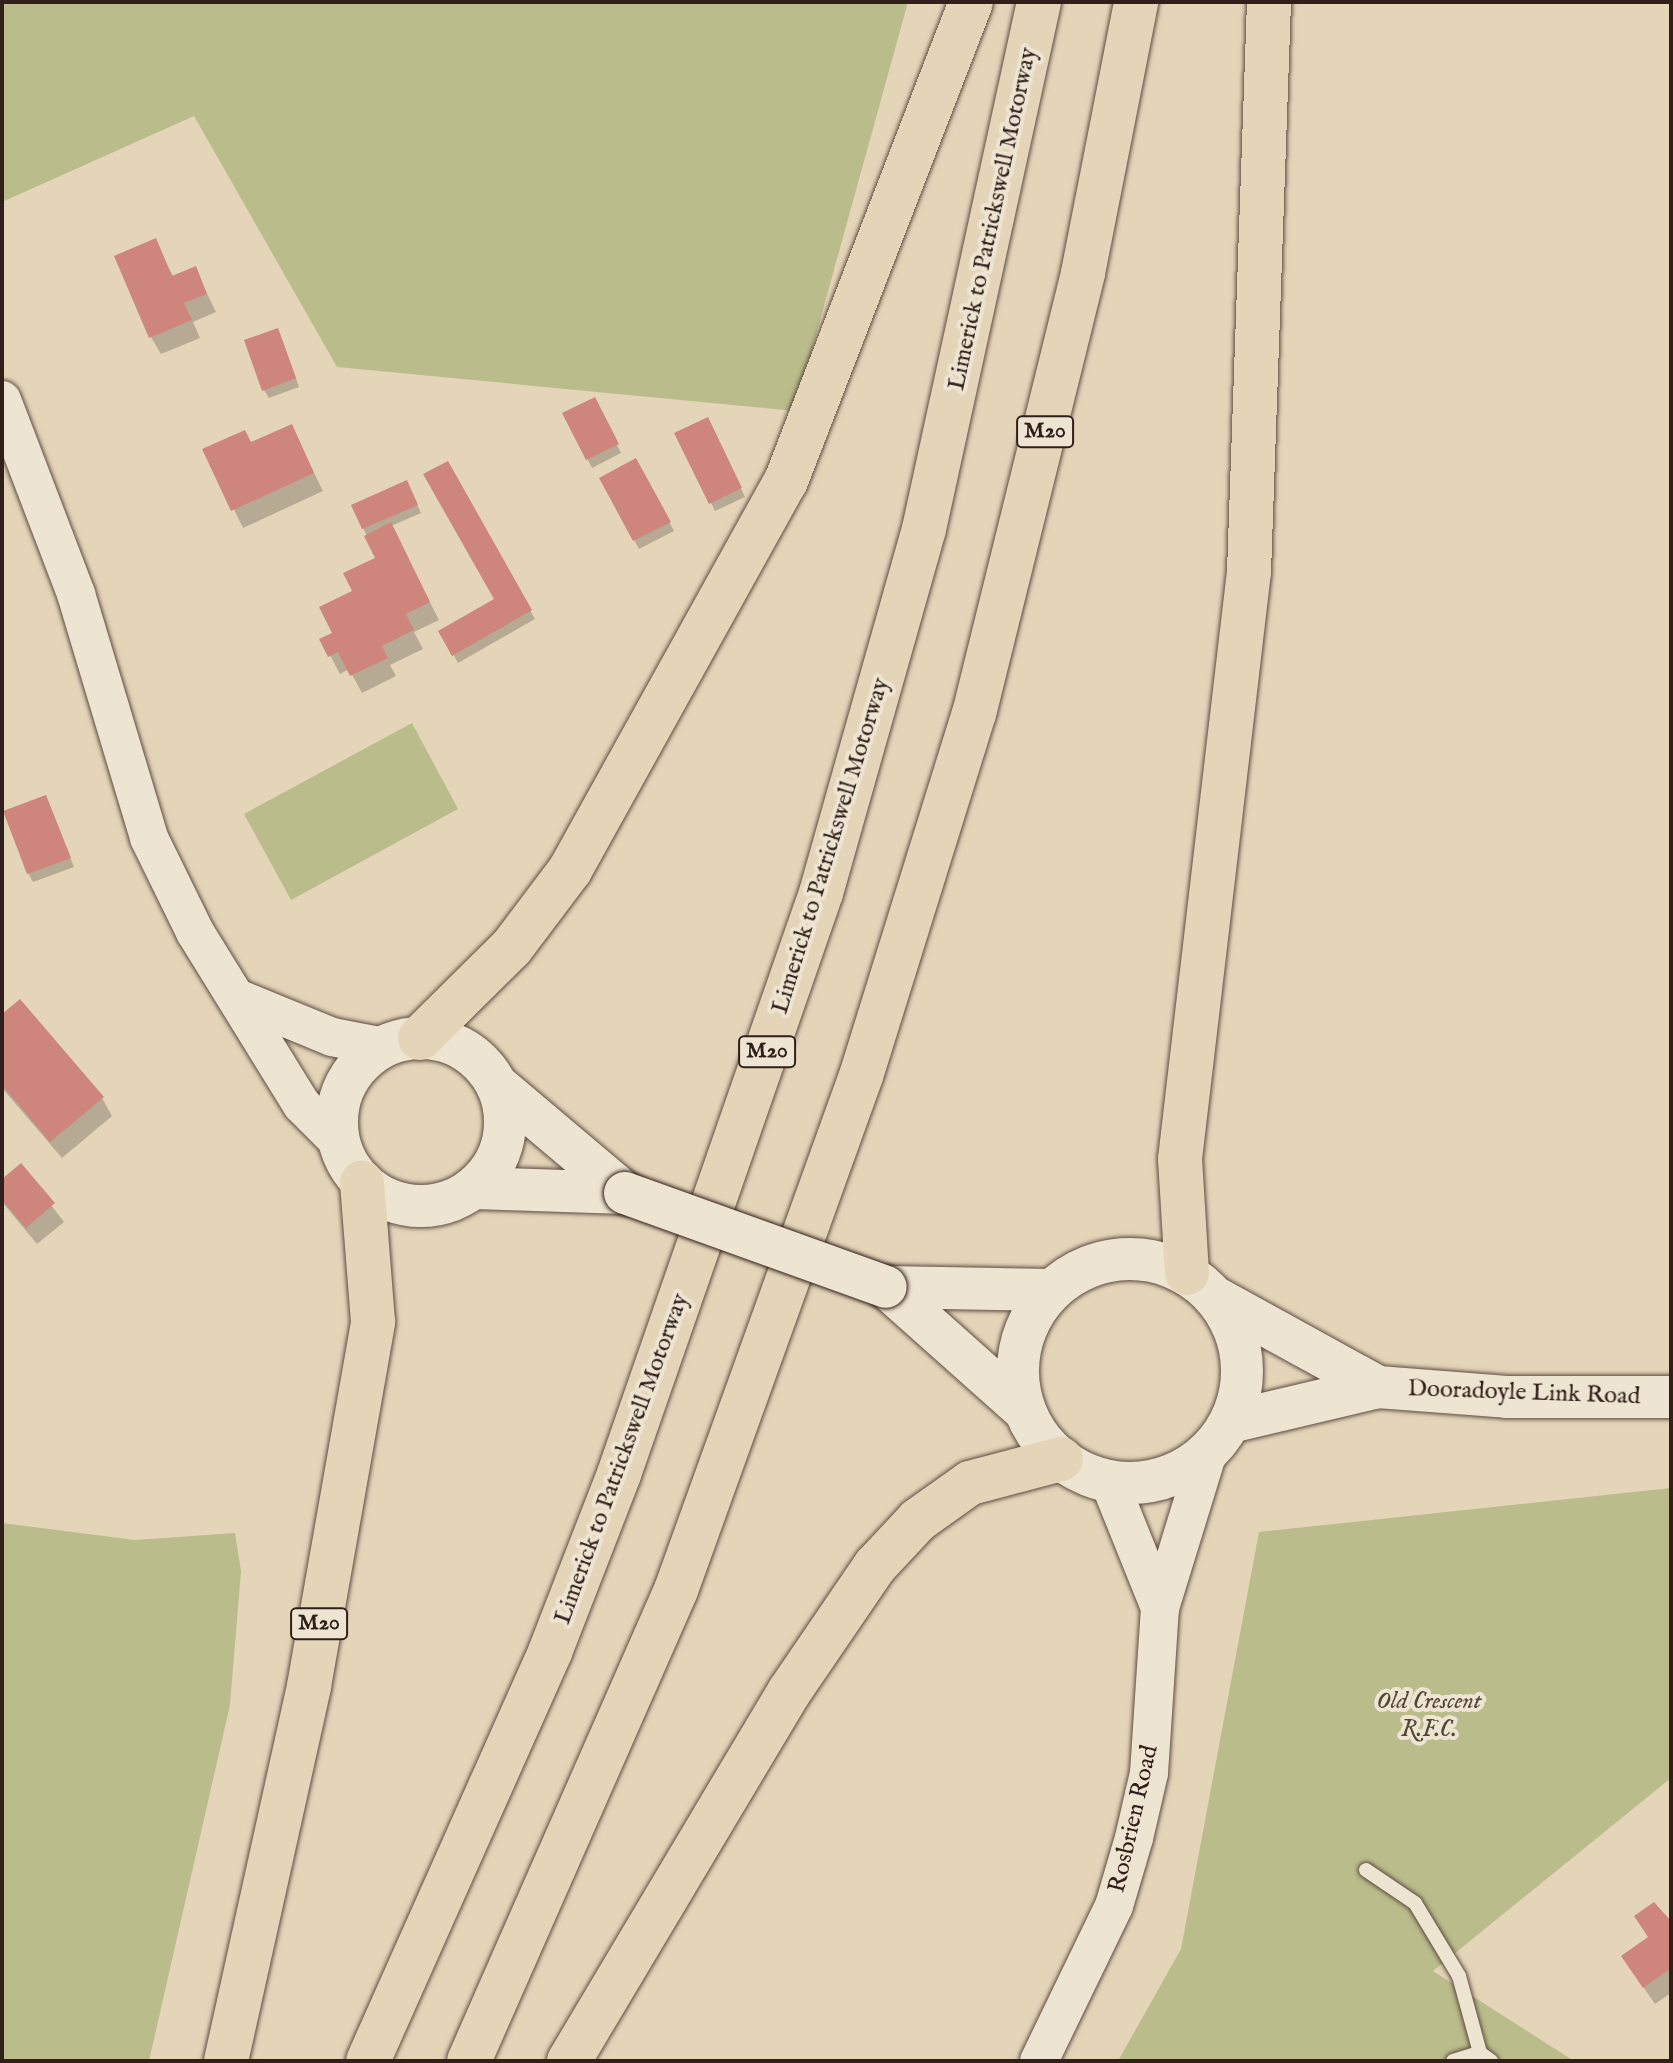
<!DOCTYPE html>
<style>
body{margin:0}
#map{position:relative;width:1673px;height:2063px;overflow:hidden;background:#e4d5b9;font-family:"IM FELL English",serif}
div>[style]{position:absolute}
.green>*{inset:0;background:#babc8b}
.shadow>*{inset:0;background:#0003}
.building>*{inset:0;background:#ce857c}
.roads{filter:drop-shadow(0 0 2px #5e4c41) drop-shadow(0 0 2px #5e4c41)}
.service>*{height:14px;margin:-7px;padding:0 7px;transform-origin:7px;border-radius:7px;background:#ede4d2}
.tertiary>*{height:38px;margin:-19px;padding:0 19px;transform-origin:19px;border-radius:19px;background:#ede4d2}
.secondary>*{height:42px;margin:-21px;padding:0 21px;transform-origin:21px;border-radius:21px;background:#ede4d2}
.secondary>.ring{margin:-21px;padding:0;box-sizing:content-box;background:none;border:42px solid #ede4d2;border-radius:50%}
.motorway>*{height:44px;margin:-22px;padding:0 22px;transform-origin:22px;border-radius:22px;background:#e4d5b9}
.bridges{filter:drop-shadow(0 0 2px #311f19) drop-shadow(0 0 2px #311f19)}
.secondary-bridge>*{height:42px;margin:-21px;padding:0 21px;transform-origin:21px;border-radius:21px;background:#ede4d2}
span{translate:-50% -50%;white-space:nowrap;text-align:center;line-height:1.15;-webkit-text-stroke:8px #ede4d2;paint-order:stroke}
.shield-label span{padding:2px 6px;background:#ede4d2;border:2px solid;border-radius:6px;-webkit-text-stroke-width:0}
.shield-label{font-size:22px;color:#311f19;font-weight:700}
.street-label{font-size:24px;color:#311f19}
.park-label{font-size:24px;color:#534636;font-style:italic}
.frame{position:absolute;inset:0;border:4px solid #311f19;pointer-events:none}
</style>
<div id="map">
<div class="green">
<div style="clip-path:polygon(2px 2px,908px 2px,795px 411px,337px 367px,194px 116px,2px 202px)"></div>
<div style="clip-path:polygon(412px 723px,458px 809px,291px 900px,244px 814px)"></div>
<div style="clip-path:polygon(1671px 1488px,1671px 1778px,1433px 1971px,1574px 2061px,1118px 2061px,1181px 1949px,1259px 1532px)"></div>
<div style="clip-path:polygon(2px 1523px,135px 1540px,235px 1533px,241px 1571px,230px 1705px,149px 2061px,2px 2061px)"></div>
</div>
<div class="shadow">
<div style="clip-path:polygon(155px 241px,174px 278px,195px 269px,216px 312px,193px 322px,200px 338px,161px 354px,151px 337px)"></div>
<div style="clip-path:polygon(282px 339px,299px 387px,269px 398px,264px 390px)"></div>
<div style="clip-path:polygon(599px 408px,621px 453px,592px 468px,565px 414px)"></div>
<div style="clip-path:polygon(291px 426px,323px 491px,243px 528px,205px 450px,251px 444px)"></div>
<div style="clip-path:polygon(712px 428px,745px 497px,715px 511px,677px 434px)"></div>
<div style="clip-path:polygon(635px 460px,674px 531px,639px 549px,601px 479px)"></div>
<div style="clip-path:polygon(447px 464px,535px 619px,458px 663px,441px 631px,497px 600px)"></div>
<div style="clip-path:polygon(411px 491px,421px 513px,391px 526px,439px 620px,414px 632px,423px 649px,390px 665px,396px 676px,362px 693px,349px 669px,340px 674px,322px 640px,335px 634px,378px 559px,363px 528px)"></div>
<div style="clip-path:polygon(46px 797px,74px 867px,33px 882px,28px 873px)"></div>
<div style="clip-path:polygon(2px 1017px,102px 1098px,112px 1116px,62px 1158px,2px 1088px)"></div>
<div style="clip-path:polygon(21px 1166px,64px 1222px,37px 1244px,2px 1202px,2px 1182px)"></div>
<div style="clip-path:polygon(1671px 1923px,1671px 1993px,1655px 2004px,1623px 1957px)"></div>
</div>
<div class="building">
<div style="clip-path:polygon(156px 238px,172px 276px,196px 266px,207px 294px,184px 303px,192px 320px,149px 338px,114px 256px)"></div>
<div style="clip-path:polygon(278px 328px,296px 378px,262px 391px,244px 340px)"></div>
<div style="clip-path:polygon(595px 397px,619px 444px,586px 460px,562px 413px)"></div>
<div style="clip-path:polygon(708px 417px,742px 488px,709px 504px,674px 433px)"></div>
<div style="clip-path:polygon(292px 424px,314px 473px,231px 511px,202px 449px,245px 430px,251px 442px)"></div>
<div style="clip-path:polygon(636px 458px,671px 522px,633px 541px,599px 478px)"></div>
<div style="clip-path:polygon(448px 461px,532px 610px,452px 656px,438px 631px,494px 599px,423px 474px)"></div>
<div style="clip-path:polygon(407px 480px,418px 505px,362px 529px,351px 505px)"></div>
<div style="clip-path:polygon(391px 522px,430px 602px,406px 614px,414px 630px,382px 646px,388px 658px,350px 676px,338px 652px,328px 657px,319px 639px,332px 633px,319px 607px,352px 591px,343px 573px,375px 558px,364px 536px)"></div>
<div style="clip-path:polygon(46px 795px,71px 858px,27px 874px,3px 811px)"></div>
<div style="clip-path:polygon(20px 999px,104px 1097px,50px 1142px,2px 1085px,2px 1014px)"></div>
<div style="clip-path:polygon(21px 1163px,55px 1203px,26px 1228px,2px 1200px,2px 1179px)"></div>
<div style="clip-path:polygon(1654px 1902px,1671px 1921px,1671px 1968px,1643px 1988px,1621px 1956px,1648px 1937px,1634px 1916px)"></div>
</div>
<div class="roads">
<div class="service">
<div style="left:1366px;top:1870px;width:59px;rotate:34deg"></div>
<div style="left:1415px;top:1903px;width:85px;rotate:58.9deg"></div>
<div style="left:1459px;top:1976px;width:80px;rotate:74.7deg"></div>
<div style="left:1453px;top:2061px;width:28px;rotate:-17deg"></div>
<div style="left:1480px;top:2053px;width:14px;rotate:36deg"></div>
</div>
<div class="tertiary">
<div style="left:2px;top:400px;width:208px;rotate:69.1deg"></div>
<div style="left:76px;top:594px;width:255px;rotate:73.3deg"></div>
<div style="left:149px;top:838px;width:105px;rotate:63.9deg"></div>
<div style="left:195px;top:932px;width:203px;rotate:58.3deg"></div>
<div style="left:302px;top:1105px;width:52px;rotate:45deg"></div>
<div style="left:242px;top:1000px;width:97px;rotate:22.3deg"></div>
<div style="left:332px;top:1037px;width:53px;rotate:10.9deg"></div>
<div style="left:1109px;top:1481px;width:137px;rotate:68.1deg"></div>
<div style="left:1039px;top:2061px;width:172px;rotate:-64.2deg"></div>
<div style="left:1114px;top:1906px;width:71px;rotate:-73.6deg"></div>
<div style="left:1134px;top:1838px;width:67px;rotate:-77deg"></div>
<div style="left:1149px;top:1773px;width:165px;rotate:-86.2deg"></div>
<div style="left:1160px;top:1608px;width:163px;rotate:-72.9deg"></div>
</div>
<div class="secondary">
<div class="ring" style="left:337px;top:1038px;width:126px;height:126px"></div>
<div style="left:497px;top:1085px;width:167px;rotate:40.2deg"></div>
<div style="left:474px;top:1188px;width:151px;rotate:1.9deg"></div>
<div class="ring" style="left:1018px;top:1259px;width:182px;height:182px"></div>
<div style="left:886px;top:1287px;width:186px;rotate:41.7deg"></div>
<div style="left:886px;top:1287px;width:165px;rotate:1deg"></div>
<div style="left:1218px;top:1299px;width:183px;rotate:28.8deg"></div>
<div style="left:1230px;top:1422px;width:152px;rotate:-13.3deg"></div>
<div style="left:1378px;top:1387px;width:129px;rotate:4.4deg"></div>
<div style="left:1507px;top:1397px;width:164px"></div>
</div>
<div class="motorway">
<div style="left:420px;top:1038px;width:129px;rotate:-44.7deg"></div>
<div style="left:512px;top:947px;width:96px;rotate:-53deg"></div>
<div style="left:570px;top:870px;width:445px;rotate:-61deg"></div>
<div style="left:786px;top:481px;width:513px;rotate:-68.88deg"></div>
<div style="left:1187px;top:1273px;width:114px;rotate:-93.5deg"></div>
<div style="left:1180px;top:1159px;width:591px;rotate:-83.3deg"></div>
<div style="left:1249px;top:572px;width:570px;rotate:-87.99deg"></div>
<div style="left:226px;top:2061px;width:384px;rotate:-77.5deg"></div>
<div style="left:309px;top:1686px;width:370px;rotate:-80deg"></div>
<div style="left:373px;top:1322px;width:140px;rotate:-94.5deg"></div>
<div style="left:368px;top:2061px;width:448px;rotate:-66deg"></div>
<div style="left:550px;top:1652px;width:191px;rotate:-68.8deg"></div>
<div style="left:619px;top:1474px;width:615px;rotate:-70.83deg"></div>
<div style="left:821px;top:893px;width:378px;rotate:-74.2deg"></div>
<div style="left:924px;top:529px;width:539px;rotate:-77.69deg"></div>
<div style="left:469px;top:2061px;width:514px;rotate:-66.27deg"></div>
<div style="left:676px;top:1590px;width:546px;rotate:-70.21deg"></div>
<div style="left:861px;top:1076px;width:379px;rotate:-72.7deg"></div>
<div style="left:974px;top:714px;width:454px;rotate:-76.1deg"></div>
<div style="left:1083px;top:273px;width:276px;rotate:-78.9deg"></div>
<div style="left:569px;top:2061px;width:430px;rotate:-59.2deg"></div>
<div style="left:789px;top:1692px;width:153px;rotate:-55.7deg"></div>
<div style="left:875px;top:1566px;width:63px;rotate:-46.9deg"></div>
<div style="left:918px;top:1520px;width:64px;rotate:-35.4deg"></div>
<div style="left:970px;top:1483px;width:94px;rotate:-14.8deg"></div>
</div>
</div>
<div class="bridges">
<div class="secondary-bridge">
<div style="left:625px;top:1193px;width:277px;rotate:19.8deg"></div>
</div>
</div>
<div class="shield-label">
<span style="left:1045px;top:432px">M20</span>
<span style="left:767px;top:1052px">M20</span>
<span style="left:319px;top:1624px">M20</span>
</div>
<div class="street-label">
<span style="left:993px;top:219px;rotate:-78deg">Limerick to Patrickswell Motorway</span>
<span style="left:831px;top:846px;rotate:-73deg">Limerick to Patrickswell Motorway</span>
<span style="left:1524px;top:1393px;rotate:2deg">Dooradoyle Link Road</span>
<span style="left:622px;top:1459px;rotate:-70deg">Limerick to Patrickswell Motorway</span>
<span style="left:1134px;top:1819px;rotate:-77deg">Rosbrien Road</span>
</div>
<div class="park-label">
<span style="left:1429px;top:1716px">Old Crescent<br>R.F.C.</span>
</div>
<div class="frame"></div>
</div>
